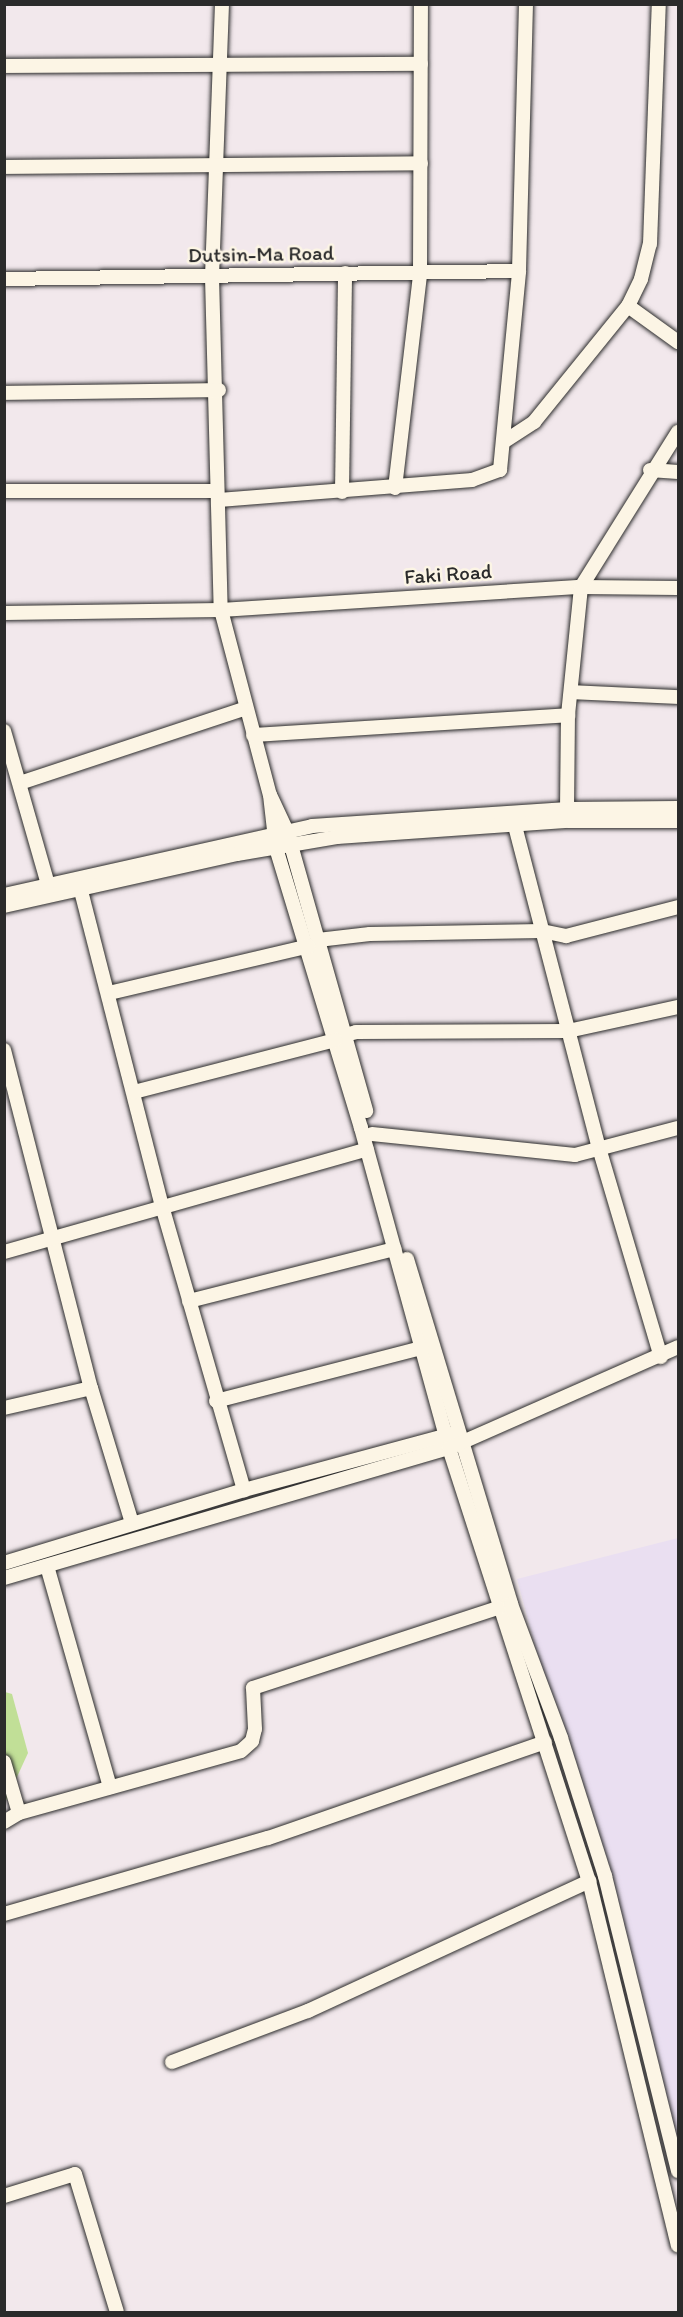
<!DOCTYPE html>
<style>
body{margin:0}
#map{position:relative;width:683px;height:2317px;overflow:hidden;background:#f2e8ec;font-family:Itim,sans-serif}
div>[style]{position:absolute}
.built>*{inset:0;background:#eadff1}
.green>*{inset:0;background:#c1df97}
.roads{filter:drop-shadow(0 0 2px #2b2b2b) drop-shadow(0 0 2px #2b2b2b)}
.minor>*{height:14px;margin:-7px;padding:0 7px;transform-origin:7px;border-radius:7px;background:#fcf5e5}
span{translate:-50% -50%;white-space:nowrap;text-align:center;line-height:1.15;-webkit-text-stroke:5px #fcf5e5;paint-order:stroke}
.street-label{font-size:21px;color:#2b2b2b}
.frame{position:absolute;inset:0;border:6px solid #2b2b2b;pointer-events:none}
</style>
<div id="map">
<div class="built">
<div style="clip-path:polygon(678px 1538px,678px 2174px,517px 1579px)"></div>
</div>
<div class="green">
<div style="clip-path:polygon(5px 1692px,12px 1694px,28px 1753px,5px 1803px)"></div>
</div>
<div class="roads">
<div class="minor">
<div style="left:222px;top:4px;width:273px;rotate:92.1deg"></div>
<div style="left:212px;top:277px;width:333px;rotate:88.5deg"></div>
<div style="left:221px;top:610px;width:191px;rotate:75.2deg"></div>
<div style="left:270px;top:795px;width:53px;rotate:83.5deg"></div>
<div style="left:276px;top:848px;width:293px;rotate:73.1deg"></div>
<div style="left:361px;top:1128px;width:332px;rotate:74.6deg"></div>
<div style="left:449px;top:1448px;width:455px;rotate:72.1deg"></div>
<div style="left:589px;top:1881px;width:375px;rotate:76.3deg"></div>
<div style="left:4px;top:66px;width:417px;rotate:-0.3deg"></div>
<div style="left:4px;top:167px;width:417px;rotate:-0.5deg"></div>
<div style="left:4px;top:279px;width:515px;rotate:-0.89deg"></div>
<div style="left:628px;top:306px;width:62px;rotate:35.8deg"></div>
<div style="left:4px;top:393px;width:215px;rotate:-0.8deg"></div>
<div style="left:505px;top:441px;width:35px;rotate:-33deg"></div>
<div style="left:534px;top:422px;width:149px;rotate:-51deg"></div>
<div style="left:628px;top:306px;width:30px;rotate:-64deg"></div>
<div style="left:641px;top:279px;width:36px;rotate:-76deg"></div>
<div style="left:650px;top:244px;width:240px;rotate:-87.9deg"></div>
<div style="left:650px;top:470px;width:28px;rotate:4deg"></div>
<div style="left:395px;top:488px;width:215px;rotate:-83.3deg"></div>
<div style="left:420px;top:274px;width:270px;rotate:-89.8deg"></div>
<div style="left:4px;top:491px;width:213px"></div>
<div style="left:342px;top:492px;width:219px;rotate:-89.2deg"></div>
<div style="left:219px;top:500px;width:254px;rotate:-4.5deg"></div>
<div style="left:472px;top:480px;width:30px;rotate:-20deg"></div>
<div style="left:500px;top:470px;width:200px;rotate:-84.5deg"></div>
<div style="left:519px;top:271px;width:267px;rotate:-88.5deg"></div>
<div style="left:4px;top:613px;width:217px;rotate:-0.8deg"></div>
<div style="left:221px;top:610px;width:361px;rotate:-3.7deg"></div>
<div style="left:581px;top:587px;width:97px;rotate:0.6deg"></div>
<div style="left:571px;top:692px;width:107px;rotate:2.7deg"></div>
<div style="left:4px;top:731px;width:159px;rotate:74deg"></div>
<div style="left:253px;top:735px;width:316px;rotate:-3.6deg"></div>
<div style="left:20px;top:783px;width:236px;rotate:-18.3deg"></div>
<div style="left:271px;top:797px;width:38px;rotate:65deg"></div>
<div style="left:287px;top:831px;width:291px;rotate:74.2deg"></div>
<div style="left:567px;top:809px;width:94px;rotate:-89.4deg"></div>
<div style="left:568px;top:715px;width:129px;rotate:-84.2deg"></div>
<div style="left:581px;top:587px;width:183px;rotate:-58deg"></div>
<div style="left:515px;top:826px;width:333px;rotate:75.4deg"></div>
<div style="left:599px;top:1148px;width:218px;rotate:73.5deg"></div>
<div style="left:80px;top:887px;width:329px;rotate:75.6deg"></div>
<div style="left:162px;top:1206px;width:296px;rotate:73.9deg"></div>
<div style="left:4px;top:895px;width:316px;rotate:-12.6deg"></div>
<div style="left:312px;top:826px;width:256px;rotate:-3.8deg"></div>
<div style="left:567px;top:809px;width:111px;rotate:-0.5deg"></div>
<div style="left:4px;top:906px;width:239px;rotate:-12.6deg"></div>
<div style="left:237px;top:854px;width:101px;rotate:-9.6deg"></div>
<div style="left:337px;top:837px;width:232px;rotate:-4deg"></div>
<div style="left:568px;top:821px;width:110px"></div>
<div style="left:318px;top:940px;width:52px;rotate:-6.6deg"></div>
<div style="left:370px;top:934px;width:172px;rotate:-1deg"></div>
<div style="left:542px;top:931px;width:25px;rotate:12deg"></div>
<div style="left:566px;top:936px;width:116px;rotate:-14.5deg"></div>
<div style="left:109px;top:993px;width:205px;rotate:-13.2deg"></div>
<div style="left:345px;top:1035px;width:11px;rotate:-15deg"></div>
<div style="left:356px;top:1032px;width:212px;rotate:-0.3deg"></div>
<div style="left:568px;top:1031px;width:113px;rotate:-12.3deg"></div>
<div style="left:4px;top:1050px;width:349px;rotate:75.6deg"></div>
<div style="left:91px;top:1388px;width:141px;rotate:73.1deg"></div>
<div style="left:134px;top:1092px;width:208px;rotate:-14.5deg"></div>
<div style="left:372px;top:1134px;width:204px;rotate:5.9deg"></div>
<div style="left:575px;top:1155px;width:106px;rotate:-14.7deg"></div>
<div style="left:4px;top:1252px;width:377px;rotate:-15.8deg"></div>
<div style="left:407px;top:1259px;width:360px;rotate:73.2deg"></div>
<div style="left:511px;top:1604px;width:143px;rotate:69.5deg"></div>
<div style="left:561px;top:1738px;width:145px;rotate:72.3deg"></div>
<div style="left:605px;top:1876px;width:304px;rotate:76.1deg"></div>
<div style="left:189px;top:1301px;width:212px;rotate:-14.2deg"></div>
<div style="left:216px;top:1401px;width:212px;rotate:-14.5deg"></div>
<div style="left:4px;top:1408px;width:89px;rotate:-12.9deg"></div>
<div style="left:4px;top:1563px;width:251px;rotate:-16.9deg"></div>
<div style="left:244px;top:1490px;width:219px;rotate:-15.1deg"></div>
<div style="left:47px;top:1566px;width:230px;rotate:74.1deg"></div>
<div style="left:4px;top:1578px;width:464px;rotate:-16.3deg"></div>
<div style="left:449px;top:1448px;width:250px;rotate:-23.8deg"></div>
<div style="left:4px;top:1762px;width:53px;rotate:73.6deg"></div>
<div style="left:4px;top:1822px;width:17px;rotate:-31deg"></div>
<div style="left:19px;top:1813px;width:230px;rotate:-15.6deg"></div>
<div style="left:241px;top:1751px;width:15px;rotate:-42deg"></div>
<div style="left:252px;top:1741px;width:12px;rotate:-76deg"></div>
<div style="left:255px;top:1729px;width:41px;rotate:-92.8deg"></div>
<div style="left:253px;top:1688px;width:258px;rotate:-18.1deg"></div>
<div style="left:4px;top:1914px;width:275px;rotate:-16.1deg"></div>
<div style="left:268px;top:1838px;width:293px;rotate:-19.1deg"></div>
<div style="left:172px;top:2062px;width:145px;rotate:-20.6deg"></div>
<div style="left:308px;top:2011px;width:310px;rotate:-24.8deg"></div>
<div style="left:4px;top:2196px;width:74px;rotate:-17.2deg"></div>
<div style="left:75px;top:2174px;width:144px;rotate:73.1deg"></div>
</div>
</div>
<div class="street-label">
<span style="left:261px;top:254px;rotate:-1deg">Dutsin-Ma Road</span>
<span style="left:448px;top:574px;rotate:-4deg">Faki Road</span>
</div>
<div class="frame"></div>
</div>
